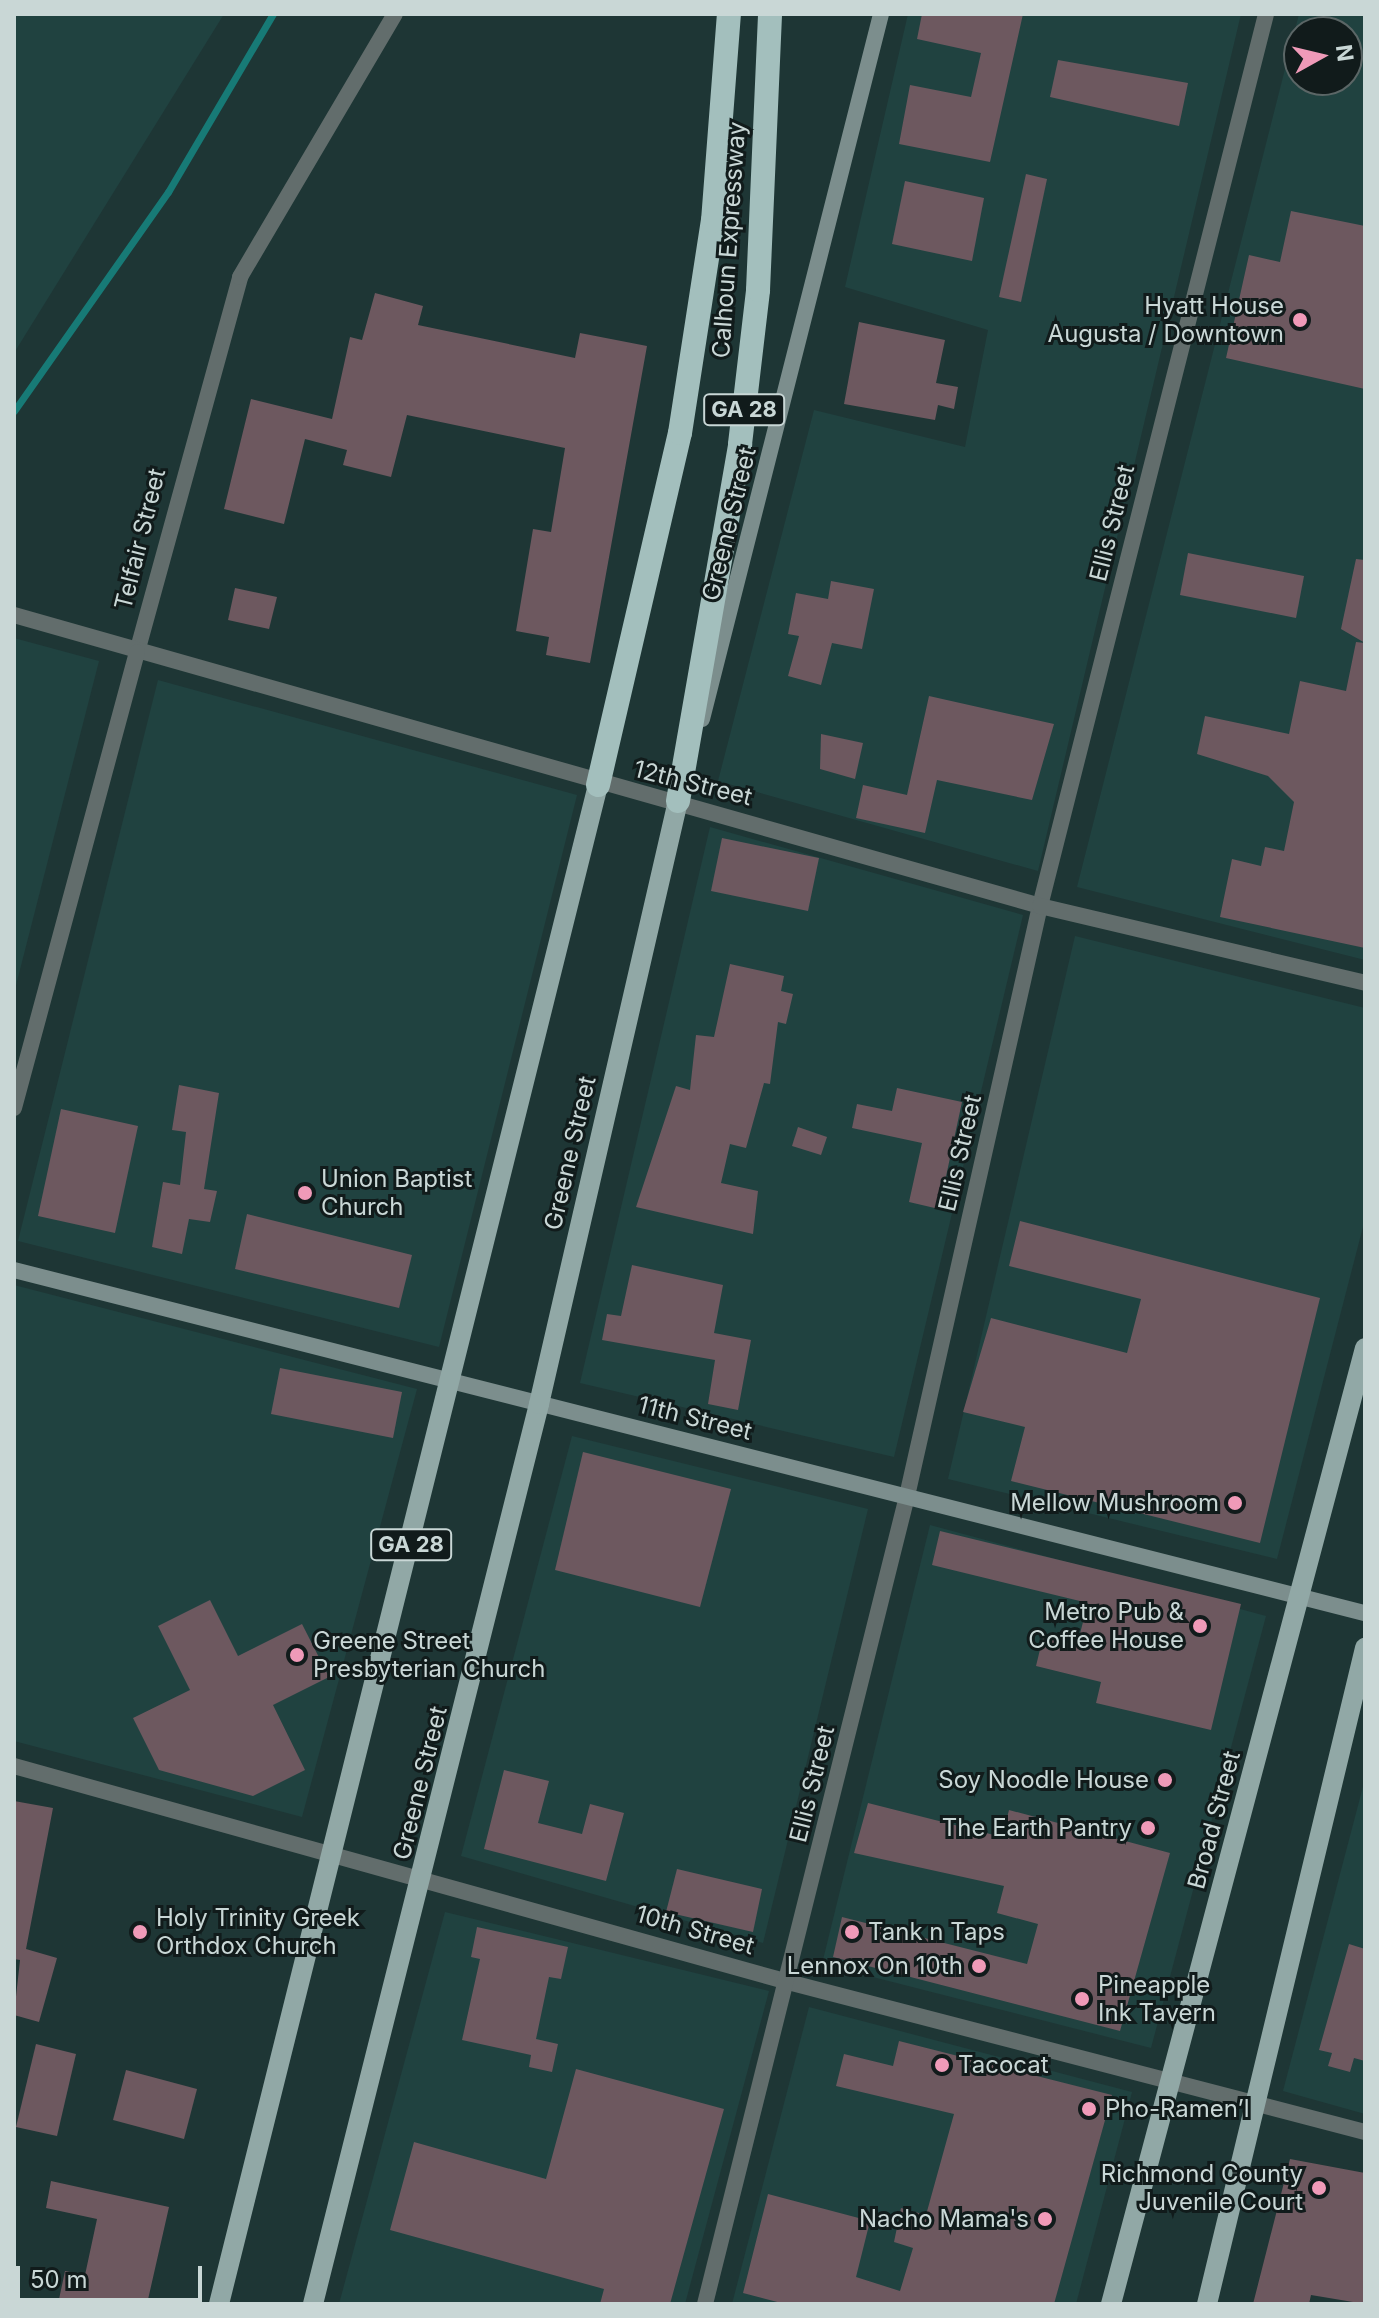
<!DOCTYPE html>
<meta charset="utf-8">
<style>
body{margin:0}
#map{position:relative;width:1379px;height:2318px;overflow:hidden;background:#1e3635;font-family:Inter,sans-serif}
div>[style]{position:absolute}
.built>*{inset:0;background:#204240}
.stream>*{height:7px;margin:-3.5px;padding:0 3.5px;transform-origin:3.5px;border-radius:3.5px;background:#177a76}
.building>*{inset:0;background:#6d585f}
.minor>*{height:16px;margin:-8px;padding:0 8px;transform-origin:8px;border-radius:8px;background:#626d6c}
.tertiary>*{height:16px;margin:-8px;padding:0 8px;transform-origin:8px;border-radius:8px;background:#626d6c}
.secondary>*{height:16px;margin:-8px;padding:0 8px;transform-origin:8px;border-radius:8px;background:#7c8e8d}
.primary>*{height:20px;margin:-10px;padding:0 10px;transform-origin:10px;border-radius:10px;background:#91a8a6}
.motorway>*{height:24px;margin:-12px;padding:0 12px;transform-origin:12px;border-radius:12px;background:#a3bfbd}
.dots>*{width:22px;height:22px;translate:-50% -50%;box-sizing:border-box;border:4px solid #111b1b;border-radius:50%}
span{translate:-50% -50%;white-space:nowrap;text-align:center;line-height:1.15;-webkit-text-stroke:6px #111b1b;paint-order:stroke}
.shield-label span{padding:2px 6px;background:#111b1b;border:2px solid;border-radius:6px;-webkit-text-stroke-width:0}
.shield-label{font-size:22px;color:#c9d7d6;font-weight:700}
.street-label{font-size:24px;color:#c9d7d6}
.poi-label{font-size:24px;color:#c9d7d6}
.right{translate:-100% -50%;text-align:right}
.left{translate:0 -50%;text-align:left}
.frame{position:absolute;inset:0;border:16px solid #c9d7d6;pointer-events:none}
.north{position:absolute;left:1283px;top:16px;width:80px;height:80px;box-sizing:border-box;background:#111b1b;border:2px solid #5b6666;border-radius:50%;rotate:82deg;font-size:22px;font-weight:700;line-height:32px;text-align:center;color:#c9d7d6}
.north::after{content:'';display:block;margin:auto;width:28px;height:36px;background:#ef9ab8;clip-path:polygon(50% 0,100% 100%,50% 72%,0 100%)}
.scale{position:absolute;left:16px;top:2266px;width:186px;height:36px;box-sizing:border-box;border:4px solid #c9d7d6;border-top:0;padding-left:10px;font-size:24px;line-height:28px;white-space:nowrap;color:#c9d7d6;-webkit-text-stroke:6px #111b1b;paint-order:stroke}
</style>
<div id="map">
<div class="built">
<div style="clip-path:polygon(14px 14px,224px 14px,14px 353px)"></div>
<div style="clip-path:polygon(908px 14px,1241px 14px,1038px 871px,718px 781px,814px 410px,965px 447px,988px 330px,845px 287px)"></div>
<div style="clip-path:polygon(evenodd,1299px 14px,1365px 14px,1365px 960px,1077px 887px,1299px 14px,1299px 32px,1347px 32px,1347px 80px,1299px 80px,1299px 32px)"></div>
<div style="clip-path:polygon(14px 638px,99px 661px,14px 993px)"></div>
<div style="clip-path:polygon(158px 680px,577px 795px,439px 1347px,18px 1241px)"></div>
<div style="clip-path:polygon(710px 827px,1023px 915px,894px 1457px,580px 1383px)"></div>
<div style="clip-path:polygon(1075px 936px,1365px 1008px,1365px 1219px,1277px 1559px,948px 1479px)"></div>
<div style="clip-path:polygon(14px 1285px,417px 1389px,302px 1817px,14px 1741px)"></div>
<div style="clip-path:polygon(572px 1436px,868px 1509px,763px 1943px,461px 1856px)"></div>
<div style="clip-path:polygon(930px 1525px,1266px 1616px,1151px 2048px,822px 1964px)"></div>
<div style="clip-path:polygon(1365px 1779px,1365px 2114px,1283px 2091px)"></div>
<div style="clip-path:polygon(445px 1912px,769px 1991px,685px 2304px,339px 2304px)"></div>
<div style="clip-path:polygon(809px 2007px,1132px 2092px,1076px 2304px,732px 2304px)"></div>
</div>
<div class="stream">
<div style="left:14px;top:411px;width:268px;rotate:-54.9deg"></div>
<div style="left:168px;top:192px;width:207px;rotate:-59.5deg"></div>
</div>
<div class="building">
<div style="clip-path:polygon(922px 14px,1023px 14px,990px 162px,899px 144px,910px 85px,971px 97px,981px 53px,917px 39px)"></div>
<div style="clip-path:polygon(1058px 60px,1188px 83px,1179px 126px,1050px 97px)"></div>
<div style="clip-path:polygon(1026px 174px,1047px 179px,1021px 302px,999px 297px)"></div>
<div style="clip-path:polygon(905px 181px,984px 198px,972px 261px,892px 244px)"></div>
<div style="clip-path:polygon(1291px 211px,1365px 226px,1365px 389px,1226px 358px,1249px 255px,1280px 262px)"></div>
<div style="clip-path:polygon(375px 293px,423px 306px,418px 325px,575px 358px,580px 333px,647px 346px,590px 663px,546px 655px,549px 637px,516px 631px,533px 529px,551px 532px,565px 448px,407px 415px,391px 477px,343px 465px,347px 450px,305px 439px,284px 524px,224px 509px,251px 399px,332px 419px,350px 337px,362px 340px)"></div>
<div style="clip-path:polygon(859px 322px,945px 340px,936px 383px,958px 387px,954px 409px,938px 405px,935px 420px,844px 404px)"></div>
<div style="clip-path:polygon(1188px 553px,1304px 576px,1296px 618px,1180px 595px)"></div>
<div style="clip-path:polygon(1356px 559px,1365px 560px,1365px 643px,1341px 629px)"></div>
<div style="clip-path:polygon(831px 581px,874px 589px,862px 649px,832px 643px,821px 685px,788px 676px,799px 636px,788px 634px,796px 593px,828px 599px)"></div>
<div style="clip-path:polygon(235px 588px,277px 597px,269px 629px,228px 620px)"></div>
<div style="clip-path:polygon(1356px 642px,1365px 643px,1365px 948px,1220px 917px,1232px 859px,1261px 866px,1265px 847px,1284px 851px,1294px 802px,1268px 776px,1197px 754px,1205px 716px,1289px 734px,1300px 681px,1346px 691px)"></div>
<div style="clip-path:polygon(929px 696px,1054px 724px,1032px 800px,937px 780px,925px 833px,856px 818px,863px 785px,907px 795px)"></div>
<div style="clip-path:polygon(821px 734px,863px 743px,855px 779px,820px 769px)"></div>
<div style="clip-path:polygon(722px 838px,819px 858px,808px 911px,711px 891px)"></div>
<div style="clip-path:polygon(730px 964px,784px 976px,781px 991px,793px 994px,786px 1024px,778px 1022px,770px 1084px,764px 1083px,746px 1148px,730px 1144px,721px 1183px,758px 1191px,753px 1234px,636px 1207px,676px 1086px,690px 1090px,696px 1035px,714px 1037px)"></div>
<div style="clip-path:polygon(179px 1085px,219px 1093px,204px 1189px,217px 1191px,210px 1222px,189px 1219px,182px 1254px,152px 1247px,163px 1182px,180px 1185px,186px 1132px,172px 1130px)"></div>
<div style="clip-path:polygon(897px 1088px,962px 1102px,939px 1209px,909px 1202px,922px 1143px,852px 1128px,857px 1104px,892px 1111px)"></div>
<div style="clip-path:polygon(61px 1109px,138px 1126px,115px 1233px,38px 1216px)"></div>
<div style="clip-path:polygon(798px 1127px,827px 1137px,821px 1155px,792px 1146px)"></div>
<div style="clip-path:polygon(247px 1214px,412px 1255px,399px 1308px,235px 1269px)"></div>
<div style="clip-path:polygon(1020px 1221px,1320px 1298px,1260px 1543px,1011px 1481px,1025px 1427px,963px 1412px,991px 1318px,1127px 1353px,1141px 1299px,1009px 1266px)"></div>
<div style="clip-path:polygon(632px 1265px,723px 1285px,714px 1333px,751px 1340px,738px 1410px,708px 1404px,715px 1360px,602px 1340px,607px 1314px,621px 1316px)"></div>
<div style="clip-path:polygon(280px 1368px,402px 1392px,393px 1438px,271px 1414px)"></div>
<div style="clip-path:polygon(583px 1452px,731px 1489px,700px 1607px,555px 1570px)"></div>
<div style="clip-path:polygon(940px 1531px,1241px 1604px,1211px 1730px,1096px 1703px,1101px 1682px,1036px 1666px,1043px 1637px,1077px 1645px,1088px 1603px,932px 1565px)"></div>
<div style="clip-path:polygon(210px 1600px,238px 1656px,302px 1624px,329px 1677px,273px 1705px,305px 1770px,253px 1796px,159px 1770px,133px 1718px,190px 1690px,158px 1626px)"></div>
<div style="clip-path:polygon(504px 1770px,549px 1781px,538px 1823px,582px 1834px,590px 1804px,624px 1813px,606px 1881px,484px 1849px)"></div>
<div style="clip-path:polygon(14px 1801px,53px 1808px,26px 1949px,57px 1958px,39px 2022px,14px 2015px,20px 1960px,14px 1959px)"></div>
<div style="clip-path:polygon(868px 1803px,1002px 1837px,1009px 1810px,1170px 1853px,1120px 2031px,833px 1957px,842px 1917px,1027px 1964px,1038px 1924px,997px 1913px,1004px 1886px,854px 1853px)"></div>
<div style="clip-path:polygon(677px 1869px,762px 1889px,753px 1932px,666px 1912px)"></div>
<div style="clip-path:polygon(477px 1927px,568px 1947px,561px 1979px,549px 1977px,536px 2039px,558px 2044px,552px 2072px,529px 2067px,531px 2055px,462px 2040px,480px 1959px,471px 1957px)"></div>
<div style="clip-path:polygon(1349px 1944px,1365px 1949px,1365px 2061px,1354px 2058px,1350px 2072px,1328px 2066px,1332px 2053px,1319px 2050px)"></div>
<div style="clip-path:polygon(899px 2041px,1112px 2095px,1054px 2304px,785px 2304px,743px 2293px,768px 2194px,870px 2221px,856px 2277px,900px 2291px,913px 2248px,894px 2242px,901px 2208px,926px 2215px,954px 2114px,836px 2086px,844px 2054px,893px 2066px)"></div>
<div style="clip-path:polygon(36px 2044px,76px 2054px,57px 2136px,16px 2127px)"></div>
<div style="clip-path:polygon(576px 2069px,724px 2109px,670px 2304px,600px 2304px,604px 2289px,390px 2230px,414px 2142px,546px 2179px)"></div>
<div style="clip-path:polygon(126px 2070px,197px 2089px,184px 2139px,113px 2120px)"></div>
<div style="clip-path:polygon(1290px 2159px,1365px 2173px,1365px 2304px,1311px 2295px,1309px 2304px,1253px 2304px)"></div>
<div style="clip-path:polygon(51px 2181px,169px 2207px,147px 2304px,58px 2304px,65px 2271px,85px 2275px,97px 2219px,46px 2208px)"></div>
</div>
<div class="minor">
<div style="left:137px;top:652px;width:389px;rotate:-74.6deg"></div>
<div style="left:240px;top:277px;width:305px;rotate:-59.5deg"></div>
<div style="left:14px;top:1766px;width:804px;rotate:15.59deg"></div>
<div style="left:788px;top:1982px;width:596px;rotate:14.57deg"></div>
<div style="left:705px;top:2304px;width:833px;rotate:-75.96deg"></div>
<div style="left:907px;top:1496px;width:605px;rotate:-77.3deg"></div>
<div style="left:1040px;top:906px;width:920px;rotate:-75.78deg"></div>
</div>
<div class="tertiary">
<div style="left:14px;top:615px;width:1066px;rotate:15.83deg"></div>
<div style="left:1040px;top:906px;width:334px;rotate:13.3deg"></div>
<div style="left:14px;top:1108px;width:472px;rotate:-74.9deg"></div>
</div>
<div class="secondary">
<div style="left:702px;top:719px;width:727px;rotate:-75.75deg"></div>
<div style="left:14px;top:1270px;width:1394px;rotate:14.25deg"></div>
</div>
<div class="primary">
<div style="left:219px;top:2304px;width:1566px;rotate:-75.99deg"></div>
<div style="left:313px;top:2304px;width:928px;rotate:-75.9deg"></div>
<div style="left:539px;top:1404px;width:619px;rotate:-77.02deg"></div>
<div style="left:1111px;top:2304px;width:989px;rotate:-75.12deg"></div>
<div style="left:1207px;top:2304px;width:675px;rotate:-76.46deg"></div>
</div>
<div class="motorway">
<div style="left:598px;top:785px;width:361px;rotate:-76.9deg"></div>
<div style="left:680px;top:433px;width:215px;rotate:-81.2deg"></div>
<div style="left:713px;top:221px;width:208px;rotate:-85.6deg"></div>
<div style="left:678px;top:801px;width:362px;rotate:-80.1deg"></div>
<div style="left:740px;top:444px;width:155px;rotate:-83.3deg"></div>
<div style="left:758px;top:290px;width:276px;rotate:-87.5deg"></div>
</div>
<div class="dots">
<div style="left:1300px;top:320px;background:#ef9ab8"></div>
<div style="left:305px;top:1193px;background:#ef9ab8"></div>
<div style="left:1235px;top:1503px;background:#ef9ab8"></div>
<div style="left:1200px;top:1626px;background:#ef9ab8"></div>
<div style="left:297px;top:1655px;background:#ef9ab8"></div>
<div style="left:1165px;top:1780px;background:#ef9ab8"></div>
<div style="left:1148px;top:1828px;background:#ef9ab8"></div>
<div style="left:140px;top:1932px;background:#ef9ab8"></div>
<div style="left:852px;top:1932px;background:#ef9ab8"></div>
<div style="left:979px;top:1966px;background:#ef9ab8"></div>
<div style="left:1082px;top:1999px;background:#ef9ab8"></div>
<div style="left:942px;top:2065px;background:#ef9ab8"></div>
<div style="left:1089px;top:2109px;background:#ef9ab8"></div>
<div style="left:1319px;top:2188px;background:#ef9ab8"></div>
<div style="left:1045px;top:2219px;background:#ef9ab8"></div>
</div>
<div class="shield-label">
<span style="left:744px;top:410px">GA 28</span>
<span style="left:411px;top:1545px">GA 28</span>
</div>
<div class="street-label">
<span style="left:729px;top:240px;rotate:-86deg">Calhoun Expressway</span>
<span style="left:1112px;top:523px;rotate:-76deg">Ellis Street</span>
<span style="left:729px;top:524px;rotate:-76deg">Greene Street</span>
<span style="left:140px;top:539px;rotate:-76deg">Telfair Street</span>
<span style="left:693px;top:783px;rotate:14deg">12th Street</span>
<span style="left:570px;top:1153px;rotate:-77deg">Greene Street</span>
<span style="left:960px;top:1153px;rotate:-77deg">Ellis Street</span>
<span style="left:695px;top:1418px;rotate:14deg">11th Street</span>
<span style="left:420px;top:1783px;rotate:-76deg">Greene Street</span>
<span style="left:812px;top:1784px;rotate:-76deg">Ellis Street</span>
<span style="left:1214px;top:1820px;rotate:-75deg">Broad Street</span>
<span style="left:695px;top:1930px;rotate:16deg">10th Street</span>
</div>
<div class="poi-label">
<span class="right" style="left:1284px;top:320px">Hyatt House<br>Augusta / Downtown</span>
<span class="left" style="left:321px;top:1193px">Union Baptist<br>Church</span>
<span class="right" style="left:1219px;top:1503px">Mellow Mushroom</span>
<span class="right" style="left:1184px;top:1626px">Metro Pub &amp;<br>Coffee House</span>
<span class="left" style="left:313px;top:1655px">Greene Street<br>Presbyterian Church</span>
<span class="right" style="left:1149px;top:1780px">Soy Noodle House</span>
<span class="right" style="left:1132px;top:1828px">The Earth Pantry</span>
<span class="left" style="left:156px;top:1932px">Holy Trinity Greek<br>Orthdox Church</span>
<span class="left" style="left:868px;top:1932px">Tank n Taps</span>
<span class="right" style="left:963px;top:1966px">Lennox On 10th</span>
<span class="left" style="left:1098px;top:1999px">Pineapple<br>Ink Tavern</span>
<span class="left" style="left:958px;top:2065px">Tacocat</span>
<span class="left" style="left:1105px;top:2109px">Pho-Ramen’l</span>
<span class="right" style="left:1303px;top:2188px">Richmond County<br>Juvenile Court</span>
<span class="right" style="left:1029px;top:2219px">Nacho Mama's</span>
</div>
<div class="frame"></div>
<div class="north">N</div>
<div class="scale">50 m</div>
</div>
